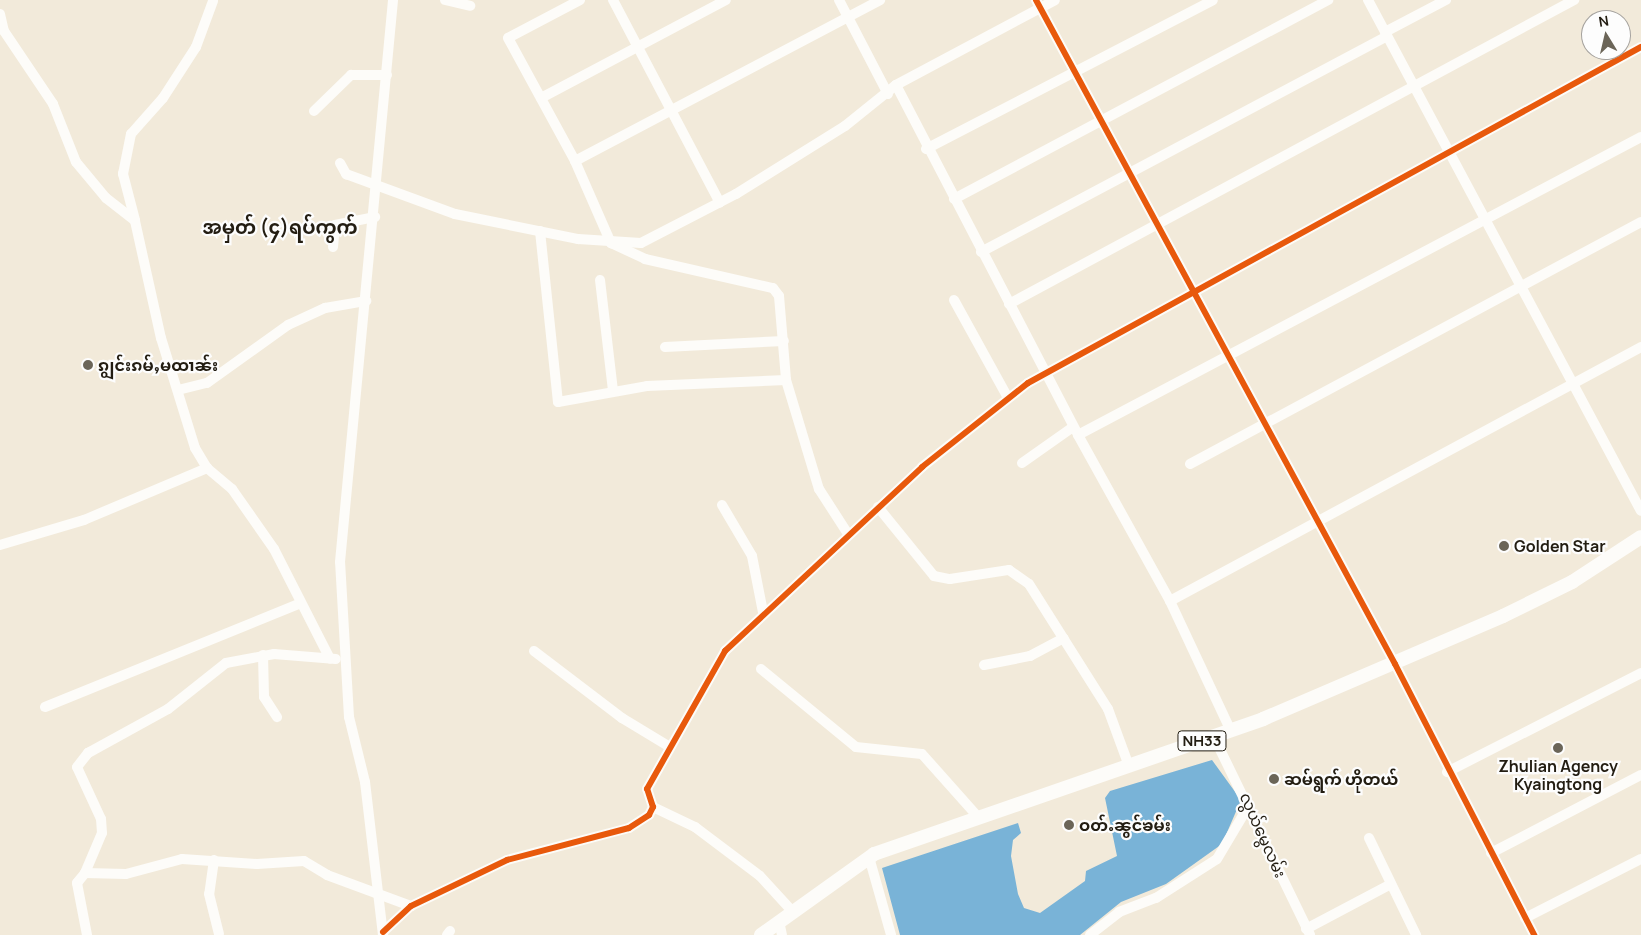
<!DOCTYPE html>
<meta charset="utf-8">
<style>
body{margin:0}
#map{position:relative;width:1641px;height:935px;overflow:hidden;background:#f2eada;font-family:Manrope,"Noto Sans Myanmar",sans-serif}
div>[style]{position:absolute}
.water>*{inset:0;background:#79b3d7}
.minor>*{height:10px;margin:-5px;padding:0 5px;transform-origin:5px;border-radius:5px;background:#fdfcf9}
.highway>*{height:14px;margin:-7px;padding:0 7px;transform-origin:7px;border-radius:7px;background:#fdfcf9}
.cycleway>*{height:6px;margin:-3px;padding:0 3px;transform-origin:3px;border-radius:3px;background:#e8590c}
.dots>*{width:14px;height:14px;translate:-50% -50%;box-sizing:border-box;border:2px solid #fdfdfd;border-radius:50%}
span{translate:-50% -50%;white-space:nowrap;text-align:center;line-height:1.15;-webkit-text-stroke:4.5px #fdfdfd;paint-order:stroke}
.shield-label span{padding:1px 4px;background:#fdfdfd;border:1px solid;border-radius:4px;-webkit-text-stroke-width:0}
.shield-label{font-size:15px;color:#231d12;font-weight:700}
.poi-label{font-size:16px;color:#231d12;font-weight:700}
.left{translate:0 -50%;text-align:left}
.street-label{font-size:16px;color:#231d12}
.quarter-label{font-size:19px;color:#231d12;font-weight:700}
.north{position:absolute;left:1581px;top:10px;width:50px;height:50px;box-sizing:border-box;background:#fdfdfd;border:1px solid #a6a39f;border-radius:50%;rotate:351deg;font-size:14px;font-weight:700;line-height:20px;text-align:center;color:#231d12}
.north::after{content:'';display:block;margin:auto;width:18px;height:22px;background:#6b6558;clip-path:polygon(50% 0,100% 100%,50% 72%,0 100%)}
</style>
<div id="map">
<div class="water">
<div style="clip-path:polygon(1212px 760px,1241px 800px,1222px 844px,1166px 884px,1121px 902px,1080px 935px,900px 935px,882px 868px,1018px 823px,1021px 833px,1013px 840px,1011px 856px,1018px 894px,1024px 908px,1040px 913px,1085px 881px,1086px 871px,1117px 856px,1105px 798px,1110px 791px)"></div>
</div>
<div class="minor">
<div style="left:445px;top:0;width:26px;rotate:13deg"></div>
<div style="left:580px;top:0;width:81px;rotate:152.2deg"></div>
<div style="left:508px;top:38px;width:140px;rotate:61.4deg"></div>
<div style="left:575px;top:161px;width:90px;rotate:66.3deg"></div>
<div style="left:611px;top:243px;width:38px;rotate:25deg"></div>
<div style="left:645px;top:259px;width:131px;rotate:12.8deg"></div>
<div style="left:773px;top:288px;width:10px;rotate:53deg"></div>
<div style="left:779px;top:296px;width:84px;rotate:85.2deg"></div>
<div style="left:786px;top:380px;width:114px;rotate:73.2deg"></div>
<div style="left:819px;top:489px;width:54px;rotate:57.2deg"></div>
<div style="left:613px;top:0;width:229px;rotate:62.2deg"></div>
<div style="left:839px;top:0;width:106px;rotate:62.5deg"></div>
<div style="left:1036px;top:0;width:755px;rotate:61.6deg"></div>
<div style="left:1395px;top:664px;width:305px;rotate:62.8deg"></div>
<div style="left:1368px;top:0;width:579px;rotate:61.89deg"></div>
<div style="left:0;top:14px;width:17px;rotate:77deg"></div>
<div style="left:4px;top:31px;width:88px;rotate:56.1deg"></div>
<div style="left:53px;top:104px;width:62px;rotate:68.4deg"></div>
<div style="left:76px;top:162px;width:47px;rotate:50.2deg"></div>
<div style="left:106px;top:198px;width:37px;rotate:38deg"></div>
<div style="left:135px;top:221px;width:120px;rotate:77.5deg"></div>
<div style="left:161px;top:338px;width:115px;rotate:72.8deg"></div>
<div style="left:195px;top:448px;width:23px;rotate:59deg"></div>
<div style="left:207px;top:468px;width:33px;rotate:40deg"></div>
<div style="left:232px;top:489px;width:73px;rotate:55deg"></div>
<div style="left:274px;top:549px;width:123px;rotate:63deg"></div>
<div style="left:1385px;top:32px;width:69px;rotate:-27.7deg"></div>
<div style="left:896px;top:85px;width:394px;rotate:62.5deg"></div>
<div style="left:1078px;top:435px;width:190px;rotate:61deg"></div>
<div style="left:1170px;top:601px;width:144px;rotate:64.9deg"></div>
<div style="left:541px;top:98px;width:209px;rotate:-27.9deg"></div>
<div style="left:314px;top:111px;width:52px;rotate:-44.2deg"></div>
<div style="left:351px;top:75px;width:36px"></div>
<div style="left:926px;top:149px;width:323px;rotate:-27.4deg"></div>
<div style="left:575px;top:161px;width:345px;rotate:-27.8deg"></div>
<div style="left:340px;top:163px;width:13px;rotate:61deg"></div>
<div style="left:346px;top:174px;width:116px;rotate:20.2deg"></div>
<div style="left:455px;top:214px;width:126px;rotate:11.5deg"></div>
<div style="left:578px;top:239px;width:63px;rotate:3.6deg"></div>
<div style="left:641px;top:243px;width:107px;rotate:-27.3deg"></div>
<div style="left:736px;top:194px;width:128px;rotate:-32deg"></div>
<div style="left:845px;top:126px;width:65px;rotate:-38.8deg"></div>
<div style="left:896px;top:85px;width:180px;rotate:-28.1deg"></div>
<div style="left:954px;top:199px;width:424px;rotate:-28deg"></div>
<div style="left:135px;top:220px;width:48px;rotate:-104.6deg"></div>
<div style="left:123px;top:174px;width:41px;rotate:-78.7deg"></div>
<div style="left:131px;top:134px;width:48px;rotate:-48.4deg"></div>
<div style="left:163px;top:98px;width:61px;rotate:-57.1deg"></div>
<div style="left:196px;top:47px;width:49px;rotate:-69.7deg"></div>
<div style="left:540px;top:231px;width:172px;rotate:84deg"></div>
<div style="left:558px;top:402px;width:90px;rotate:-10.2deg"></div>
<div style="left:647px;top:386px;width:139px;rotate:-2.5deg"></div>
<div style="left:333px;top:247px;width:22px;rotate:-85deg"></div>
<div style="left:335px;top:225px;width:41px;rotate:-11.3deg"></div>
<div style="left:981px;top:252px;width:460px;rotate:-28deg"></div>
<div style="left:600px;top:280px;width:111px;rotate:83.3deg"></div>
<div style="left:954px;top:300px;width:112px;rotate:61.1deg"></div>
<div style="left:1009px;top:304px;width:642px;rotate:-28.28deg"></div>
<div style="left:665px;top:347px;width:119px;rotate:-2.9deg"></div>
<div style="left:178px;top:390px;width:30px;rotate:-14deg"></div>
<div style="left:207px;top:383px;width:100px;rotate:-35.6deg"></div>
<div style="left:288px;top:325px;width:41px;rotate:-24.7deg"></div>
<div style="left:325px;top:308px;width:42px;rotate:-9.7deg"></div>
<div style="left:1078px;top:435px;width:637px;rotate:-27.89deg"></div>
<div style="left:1022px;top:463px;width:62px;rotate:-35.2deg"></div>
<div style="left:1190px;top:464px;width:512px;rotate:-28.22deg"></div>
<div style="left:722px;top:505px;width:59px;rotate:59.5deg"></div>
<div style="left:752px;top:556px;width:57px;rotate:78.9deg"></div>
<div style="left:878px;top:507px;width:89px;rotate:50.9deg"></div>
<div style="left:934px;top:576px;width:16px;rotate:11deg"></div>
<div style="left:950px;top:579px;width:60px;rotate:-8.7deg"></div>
<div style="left:1009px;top:570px;width:24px;rotate:35deg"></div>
<div style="left:1029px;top:584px;width:148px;rotate:57.7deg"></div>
<div style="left:1108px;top:709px;width:61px;rotate:69.8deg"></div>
<div style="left:0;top:545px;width:88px;rotate:-16.6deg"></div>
<div style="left:84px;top:520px;width:134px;rotate:-22.9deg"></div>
<div style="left:1170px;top:601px;width:535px;rotate:-28.34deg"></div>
<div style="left:534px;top:651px;width:111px;rotate:37.3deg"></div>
<div style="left:622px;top:718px;width:56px;rotate:31.1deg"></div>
<div style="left:263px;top:655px;width:42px;rotate:88.6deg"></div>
<div style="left:264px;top:697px;width:24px;rotate:57deg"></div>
<div style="left:984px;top:665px;width:47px;rotate:-11.1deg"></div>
<div style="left:1030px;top:656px;width:38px;rotate:-28deg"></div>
<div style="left:761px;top:669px;width:123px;rotate:39.4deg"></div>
<div style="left:856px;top:747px;width:66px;rotate:6.1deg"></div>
<div style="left:922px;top:754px;width:86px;rotate:48.3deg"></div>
<div style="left:45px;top:707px;width:276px;rotate:-22.1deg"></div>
<div style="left:1214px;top:737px;width:220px;rotate:64.1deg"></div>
<div style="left:1447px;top:772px;width:218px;rotate:-27deg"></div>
<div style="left:653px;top:807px;width:47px;rotate:25.5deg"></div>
<div style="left:695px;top:827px;width:81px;rotate:37deg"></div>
<div style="left:760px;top:876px;width:47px;rotate:47.6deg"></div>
<div style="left:1369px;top:838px;width:108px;rotate:64.1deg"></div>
<div style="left:1491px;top:853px;width:169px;rotate:-27.5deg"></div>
<div style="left:869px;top:857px;width:81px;rotate:74.2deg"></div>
<div style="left:214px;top:860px;width:34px;rotate:98deg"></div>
<div style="left:209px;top:894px;width:41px;rotate:76deg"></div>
<div style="left:85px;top:873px;width:43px;rotate:-67deg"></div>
<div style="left:102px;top:833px;width:14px;rotate:-94deg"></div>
<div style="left:101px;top:819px;width:57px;rotate:-114.8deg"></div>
<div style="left:77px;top:767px;width:18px;rotate:-52deg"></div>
<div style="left:88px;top:753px;width:91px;rotate:-28.8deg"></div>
<div style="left:168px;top:709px;width:74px;rotate:-38.4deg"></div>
<div style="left:226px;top:663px;width:49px;rotate:-10.6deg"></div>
<div style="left:274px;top:654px;width:62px;rotate:4.6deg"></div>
<div style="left:1525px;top:918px;width:130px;rotate:-27deg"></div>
<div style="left:779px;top:921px;width:14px;rotate:78deg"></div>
<div style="left:1306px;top:929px;width:96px;rotate:-27.9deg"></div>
<div style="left:383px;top:932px;width:38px;rotate:-43deg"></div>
<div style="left:411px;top:906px;width:106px;rotate:-25.6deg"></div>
<div style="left:507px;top:860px;width:126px;rotate:-14.7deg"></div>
<div style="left:629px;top:828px;width:24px;rotate:-33deg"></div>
<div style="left:649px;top:815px;width:9px;rotate:-63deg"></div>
<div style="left:653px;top:807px;width:19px;rotate:-108deg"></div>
<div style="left:647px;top:789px;width:159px;rotate:-60.5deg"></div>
<div style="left:725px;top:651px;width:270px;rotate:-43deg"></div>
<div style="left:922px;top:467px;width:135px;rotate:-38.4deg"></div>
<div style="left:1028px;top:383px;width:699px;rotate:-28.73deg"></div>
<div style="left:87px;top:935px;width:53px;rotate:-100.9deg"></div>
<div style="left:77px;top:883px;width:13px;rotate:-51deg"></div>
<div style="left:85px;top:873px;width:41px;rotate:1.4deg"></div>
<div style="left:126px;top:874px;width:58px;rotate:-15deg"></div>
<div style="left:182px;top:859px;width:75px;rotate:3.8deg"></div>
<div style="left:257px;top:864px;width:47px;rotate:-3.7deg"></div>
<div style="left:304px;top:861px;width:27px;rotate:31deg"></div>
<div style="left:327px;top:875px;width:90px;rotate:20.3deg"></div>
<div style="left:383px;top:935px;width:154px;rotate:-96.7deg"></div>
<div style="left:365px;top:782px;width:67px;rotate:-103.8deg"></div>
<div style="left:349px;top:717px;width:155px;rotate:-93.3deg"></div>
<div style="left:340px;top:562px;width:564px;rotate:-84.61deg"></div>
<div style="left:447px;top:935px;width:5px;rotate:-53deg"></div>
<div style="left:1090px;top:935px;width:37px;rotate:-38deg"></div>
<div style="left:1119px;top:912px;width:40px;rotate:-21deg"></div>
<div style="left:1156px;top:898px;width:72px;rotate:-32.6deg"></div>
<div style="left:1217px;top:859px;width:63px;rotate:-59.3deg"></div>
</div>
<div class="highway">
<div style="left:761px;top:935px;width:139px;rotate:-35.6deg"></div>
<div style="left:874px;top:854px;width:412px;rotate:-19.1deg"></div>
<div style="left:1263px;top:719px;width:261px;rotate:-23.2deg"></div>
<div style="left:1503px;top:616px;width:77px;rotate:-26.2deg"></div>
<div style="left:1572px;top:582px;width:82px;rotate:-33.1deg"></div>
</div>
<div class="cycleway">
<div style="left:1036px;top:0;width:755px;rotate:61.6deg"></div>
<div style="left:1395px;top:664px;width:305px;rotate:62.8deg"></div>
<div style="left:383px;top:932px;width:38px;rotate:-43deg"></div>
<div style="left:411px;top:906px;width:106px;rotate:-25.6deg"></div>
<div style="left:507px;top:860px;width:126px;rotate:-14.7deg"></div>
<div style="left:629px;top:828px;width:24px;rotate:-33deg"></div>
<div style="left:649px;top:815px;width:9px;rotate:-63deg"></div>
<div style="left:653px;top:807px;width:19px;rotate:-108deg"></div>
<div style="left:647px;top:789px;width:159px;rotate:-60.5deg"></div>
<div style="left:725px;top:651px;width:270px;rotate:-43deg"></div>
<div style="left:922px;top:467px;width:135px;rotate:-38.4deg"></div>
<div style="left:1028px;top:383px;width:699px;rotate:-28.73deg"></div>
</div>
<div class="dots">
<div style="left:88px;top:365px;background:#6b6558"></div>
<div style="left:1504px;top:546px;background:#6b6558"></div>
<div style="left:1558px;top:748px;background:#6b6558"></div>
<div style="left:1274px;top:779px;background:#6b6558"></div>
<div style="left:1069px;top:825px;background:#6b6558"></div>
</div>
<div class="shield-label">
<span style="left:1202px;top:741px">NH33</span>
</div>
<div class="poi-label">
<span class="left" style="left:98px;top:365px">ၵျွင်းၵမ်ႇမထၢၼ်း</span>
<span class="left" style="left:1514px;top:546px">Golden Star</span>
<span style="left:1558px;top:775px">Zhulian Agency<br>Kyaingtong</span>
<span class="left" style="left:1284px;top:779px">ဆမ်ရွက် ဟိုတယ်</span>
<span class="left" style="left:1079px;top:825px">ဝတ်ႉၼွင်ၶမ်း</span>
</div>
<div class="street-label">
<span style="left:1263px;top:835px;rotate:66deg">လွယ်မွေလမ်း</span>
</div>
<div class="quarter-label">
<span style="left:280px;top:228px">အမှတ် (၄)ရပ်ကွက်</span>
</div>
<div class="north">N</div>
</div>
